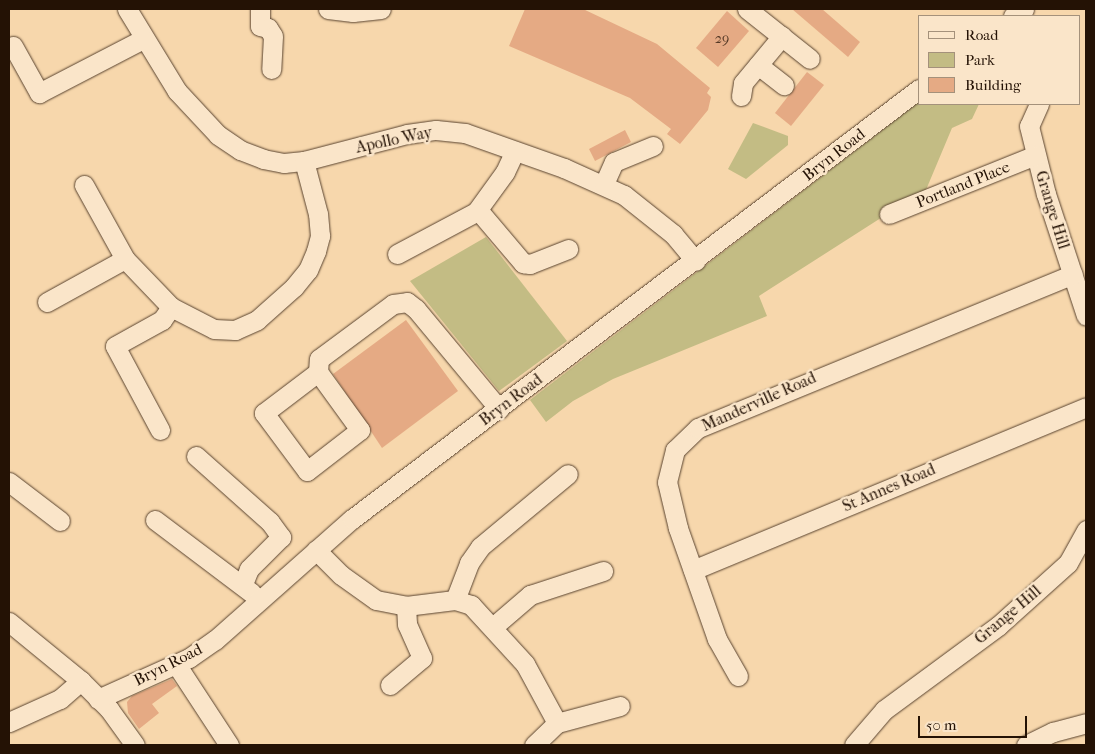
<!DOCTYPE html>
<style>
body{margin:0}
#map{position:relative;width:1095px;height:754px;overflow:hidden;background:#f7d7ac;font-family:"IM FELL French Canon",serif}
div>[style]{position:absolute}
.green>*{inset:0;background:#c3bc84}
.building>*{inset:0;background:#e5aa84}
.roads{filter:drop-shadow(0 0 1px #59432f) drop-shadow(0 0 1px #59432f)}
.minor>*{height:19px;margin:-9.5px;padding:0 9.5px;transform-origin:9.5px;border-radius:9.5px;background:#fae5c9}
span{translate:-50% -50%;white-space:nowrap;text-align:center;line-height:1.15;-webkit-text-stroke:5px #fae5c9;paint-order:stroke}
.number-label{font-size:14px;color:#543825}
.number-label span{-webkit-text-stroke-width:0}
.street-label{font-size:16px;color:#241205}
.frame{position:absolute;inset:0;border:10px solid #241205;pointer-events:none}
.legend{position:absolute;left:918px;top:15px;width:162px;height:90px;box-sizing:border-box;background:#fae5c9;border:1px solid #a4917b;margin:0;padding:6px 9px;list-style:none;font-size:15px;color:#241205}
.legend li{display:flex;align-items:center;gap:10px;height:25px}
.legend b{width:25px;border:1px solid #a4917b}
.scale{position:absolute;left:918px;top:716px;width:109px;height:22px;box-sizing:border-box;border:2px solid #241205;border-top:0;padding-left:6px;font-size:15px;line-height:18px;white-space:nowrap;color:#241205;-webkit-text-stroke:4px #fae5c9;paint-order:stroke}
</style>
<div id="map">
<div class="green">
<div style="clip-path:polygon(919px 102px,979px 104px,972px 119px,952px 128px,923px 197px,898px 207px,759px 296px,767px 316px,613px 379px,573px 401px,546px 422px,530px 400px)"></div>
<div style="clip-path:polygon(753px 123px,788px 136px,788px 145px,746px 179px,728px 169px)"></div>
<div style="clip-path:polygon(486px 237px,567px 341px,499px 391px,410px 281px)"></div>
</div>
<div class="building">
<div style="clip-path:polygon(525px 9px,583px 9px,657px 44px,710px 88px,707px 93px,711px 97px,708px 110px,680px 144px,667px 134px,671px 129px,630px 98px,509px 46px)"></div>
<div style="clip-path:polygon(792px 9px,822px 9px,860px 42px,848px 57px)"></div>
<div style="clip-path:polygon(727px 11px,749px 31px,718px 67px,696px 48px)"></div>
<div style="clip-path:polygon(807px 72px,824px 85px,791px 126px,775px 113px)"></div>
<div style="clip-path:polygon(625px 130px,631px 142px,595px 161px,589px 149px)"></div>
<div style="clip-path:polygon(406px 320px,458px 391px,382px 448px,333px 374px)"></div>
<div style="clip-path:polygon(172px 679px,177px 686px,152px 704px,159px 713px,139px 729px,128px 713px,127px 702px,132px 696px)"></div>
</div>
<div class="roads">
<div class="minor">
<div style="left:127px;top:9px;width:96px;rotate:58.6deg"></div>
<div style="left:177px;top:91px;width:60px;rotate:47deg"></div>
<div style="left:218px;top:135px;width:27px;rotate:34deg"></div>
<div style="left:240px;top:150px;width:25px;rotate:21deg"></div>
<div style="left:263px;top:159px;width:21px;rotate:11deg"></div>
<div style="left:284px;top:163px;width:20px;rotate:-6deg"></div>
<div style="left:304px;top:161px;width:106px;rotate:-14.7deg"></div>
<div style="left:407px;top:134px;width:29px;rotate:-8deg"></div>
<div style="left:436px;top:130px;width:29px;rotate:6deg"></div>
<div style="left:465px;top:133px;width:105px;rotate:19.5deg"></div>
<div style="left:564px;top:168px;width:66px;rotate:24.2deg"></div>
<div style="left:624px;top:195px;width:63px;rotate:38.5deg"></div>
<div style="left:673px;top:234px;width:35px;rotate:50deg"></div>
<div style="left:260px;top:9px;width:17px;rotate:90deg"></div>
<div style="left:260px;top:26px;width:8px;rotate:14deg"></div>
<div style="left:268px;top:28px;width:9px;rotate:58deg"></div>
<div style="left:273px;top:36px;width:33px;rotate:93deg"></div>
<div style="left:328px;top:9px;width:25px;rotate:7deg"></div>
<div style="left:353px;top:12px;width:28px;rotate:-6deg"></div>
<div style="left:747px;top:9px;width:80px;rotate:38.4deg"></div>
<div style="left:1013px;top:16px;width:13px;rotate:-32deg"></div>
<div style="left:13px;top:46px;width:54px;rotate:61deg"></div>
<div style="left:39px;top:93px;width:117px;rotate:-27.4deg"></div>
<div style="left:758px;top:65px;width:33px;rotate:38deg"></div>
<div style="left:741px;top:96px;width:13px;rotate:-81deg"></div>
<div style="left:743px;top:83px;width:61px;rotate:-50.3deg"></div>
<div style="left:1039px;top:104px;width:24px;rotate:114deg"></div>
<div style="left:1029px;top:126px;width:70px;rotate:76deg"></div>
<div style="left:1046px;top:194px;width:128px;rotate:71.8deg"></div>
<div style="left:604px;top:184px;width:24px;rotate:-66deg"></div>
<div style="left:614px;top:162px;width:42px;rotate:-22.3deg"></div>
<div style="left:84px;top:185px;width:85px;rotate:61deg"></div>
<div style="left:125px;top:259px;width:66px;rotate:46.2deg"></div>
<div style="left:171px;top:307px;width:48px;rotate:27.1deg"></div>
<div style="left:214px;top:329px;width:21px;rotate:3deg"></div>
<div style="left:235px;top:330px;width:24px;rotate:-24deg"></div>
<div style="left:257px;top:320px;width:50px;rotate:-41.7deg"></div>
<div style="left:294px;top:287px;width:22px;rotate:-51deg"></div>
<div style="left:308px;top:270px;width:21px;rotate:-67deg"></div>
<div style="left:316px;top:251px;width:16px;rotate:-75deg"></div>
<div style="left:320px;top:236px;width:22px;rotate:-95deg"></div>
<div style="left:318px;top:214px;width:55px;rotate:-104.8deg"></div>
<div style="left:478px;top:210px;width:70px;rotate:49.7deg"></div>
<div style="left:523px;top:263px;width:7px;rotate:8deg"></div>
<div style="left:530px;top:264px;width:41px;rotate:-21.5deg"></div>
<div style="left:889px;top:214px;width:158px;rotate:-21.9deg"></div>
<div style="left:397px;top:254px;width:89px;rotate:-28deg"></div>
<div style="left:476px;top:212px;width:49px;rotate:-54.1deg"></div>
<div style="left:505px;top:172px;width:23px;rotate:-65deg"></div>
<div style="left:47px;top:302px;width:89px;rotate:-28.9deg"></div>
<div style="left:318px;top:372px;width:68px;rotate:142.8deg"></div>
<div style="left:264px;top:413px;width:72px;rotate:53.4deg"></div>
<div style="left:307px;top:471px;width:67px;rotate:-37.7deg"></div>
<div style="left:360px;top:430px;width:72px;rotate:-125.9deg"></div>
<div style="left:318px;top:372px;width:13px;rotate:-86deg"></div>
<div style="left:319px;top:359px;width:92px;rotate:-36.6deg"></div>
<div style="left:393px;top:304px;width:14px;rotate:-8deg"></div>
<div style="left:407px;top:302px;width:11px;rotate:38deg"></div>
<div style="left:416px;top:309px;width:130px;rotate:50.3deg"></div>
<div style="left:160px;top:430px;width:95px;rotate:-118.2deg"></div>
<div style="left:115px;top:346px;width:54px;rotate:-29deg"></div>
<div style="left:162px;top:320px;width:16px;rotate:-55deg"></div>
<div style="left:196px;top:456px;width:99px;rotate:41.7deg"></div>
<div style="left:270px;top:522px;width:19px;rotate:54deg"></div>
<div style="left:281px;top:537px;width:45px;rotate:135deg"></div>
<div style="left:249px;top:569px;width:16px;rotate:112deg"></div>
<div style="left:9px;top:482px;width:64px;rotate:37.4deg"></div>
<div style="left:155px;top:520px;width:121px;rotate:37deg"></div>
<div style="left:316px;top:550px;width:35px;rotate:45deg"></div>
<div style="left:341px;top:575px;width:43px;rotate:35.5deg"></div>
<div style="left:376px;top:600px;width:31px;rotate:11deg"></div>
<div style="left:406px;top:606px;width:49px;rotate:-7deg"></div>
<div style="left:455px;top:600px;width:17px;rotate:17deg"></div>
<div style="left:471px;top:605px;width:80px;rotate:47.5deg"></div>
<div style="left:525px;top:664px;width:67px;rotate:61.5deg"></div>
<div style="left:557px;top:723px;width:32px;rotate:136deg"></div>
<div style="left:693px;top:570px;width:425px;rotate:-22.5deg"></div>
<div style="left:455px;top:600px;width:40px;rotate:-69deg"></div>
<div style="left:469px;top:563px;width:19px;rotate:-55deg"></div>
<div style="left:480px;top:547px;width:114px;rotate:-39.7deg"></div>
<div style="left:9px;top:622px;width:93px;rotate:39.3deg"></div>
<div style="left:81px;top:681px;width:40px;rotate:45deg"></div>
<div style="left:109px;top:709px;width:44px;rotate:54.2deg"></div>
<div style="left:494px;top:626px;width:48px;rotate:-40.7deg"></div>
<div style="left:530px;top:595px;width:77px;rotate:-18.2deg"></div>
<div style="left:176px;top:664px;width:97px;rotate:56.8deg"></div>
<div style="left:738px;top:676px;width:43px;rotate:-119.6deg"></div>
<div style="left:717px;top:639px;width:118px;rotate:-109.4deg"></div>
<div style="left:678px;top:528px;width:47px;rotate:-103.4deg"></div>
<div style="left:667px;top:482px;width:33px;rotate:-76deg"></div>
<div style="left:675px;top:450px;width:32px;rotate:-44deg"></div>
<div style="left:698px;top:428px;width:405px;rotate:-22.3deg"></div>
<div style="left:390px;top:685px;width:42px;rotate:-40.2deg"></div>
<div style="left:422px;top:658px;width:37px;rotate:-114deg"></div>
<div style="left:407px;top:624px;width:18px;rotate:-93deg"></div>
<div style="left:98px;top:699px;width:100px;rotate:-24.3deg"></div>
<div style="left:189px;top:658px;width:32px;rotate:-35deg"></div>
<div style="left:215px;top:640px;width:183px;rotate:-41.5deg"></div>
<div style="left:352px;top:519px;width:712px;rotate:-37.18deg"></div>
<div style="left:9px;top:722px;width:56px;rotate:-24.3deg"></div>
<div style="left:60px;top:699px;width:28px;rotate:-41deg"></div>
<div style="left:557px;top:723px;width:65px;rotate:-15.1deg"></div>
<div style="left:854px;top:745px;width:46px;rotate:-49.4deg"></div>
<div style="left:884px;top:710px;width:142px;rotate:-36.4deg"></div>
<div style="left:998px;top:626px;width:94px;rotate:-42deg"></div>
<div style="left:1068px;top:563px;width:38px;rotate:-61deg"></div>
<div style="left:1026px;top:745px;width:30px;rotate:-26deg"></div>
<div style="left:1053px;top:732px;width:34px;rotate:-15deg"></div>
</div>
</div>
<div class="number-label">
<span style="left:722px;top:39px">29</span>
</div>
<div class="street-label">
<span style="left:394px;top:140px;rotate:-12deg">Apollo Way</span>
<span style="left:834px;top:155px;rotate:-38deg">Bryn Road</span>
<span style="left:963px;top:185px;rotate:-22deg">Portland Place</span>
<span style="left:1052px;top:210px;rotate:73deg">Grange Hill</span>
<span style="left:511px;top:400px;rotate:-37deg">Bryn Road</span>
<span style="left:759px;top:402px;rotate:-24deg">Manderville Road</span>
<span style="left:889px;top:488px;rotate:-23deg">St Annes Road</span>
<span style="left:1008px;top:615px;rotate:-40deg">Grange Hill</span>
<span style="left:168px;top:665px;rotate:-27deg">Bryn Road</span>
</div>
<div class="frame"></div>
<ul class="legend">
<li><b style="height:6px;background:#fae5c9"></b>Road</li>
<li><b style="height:14px;background:#c3bc84"></b>Park</li>
<li><b style="height:14px;background:#e5aa84"></b>Building</li>
</ul>
<div class="scale">50 m</div>
</div>
